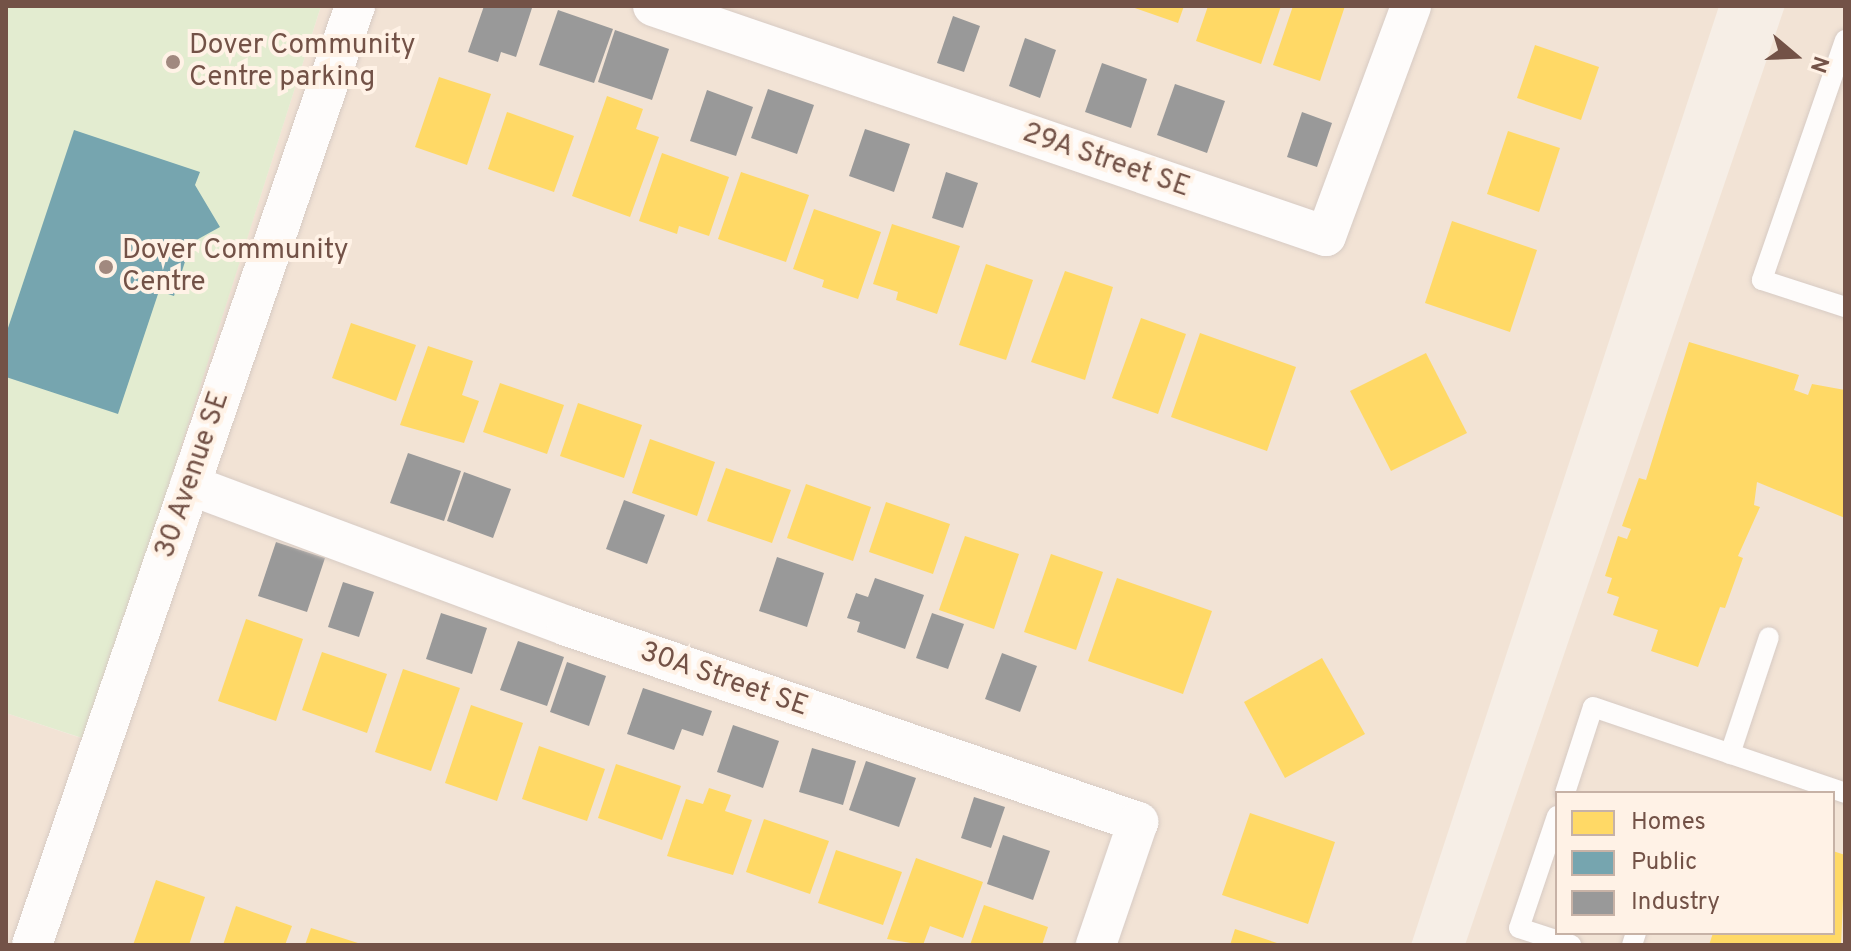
<!DOCTYPE html>
<style>
body{margin:0}
#map{position:relative;width:1851px;height:951px;overflow:hidden;background:#f6eee6;font-family:Overpass,sans-serif}
div>[style]{position:absolute}
.residential>*{inset:0;background:#f2e3d5}
.green>*{inset:0;background:#e3ecd0}
.homes>*{inset:0;background:#ffd966}
.public>*{inset:0;background:#76a5af}
.industry>*{inset:0;background:#999}
.roads{filter:drop-shadow(0 0 2px #d7cbc4) drop-shadow(0 0 2px #d7cbc4)}
.lane>*{height:20px;margin:-10px;padding:0 10px;transform-origin:10px;border-radius:10px;background:#fefcfb}
.street>*{height:40px;margin:-20px;padding:0 20px;transform-origin:20px;border-radius:20px;background:#fefcfb}
.dots>*{width:22px;height:22px;translate:-50% -50%;box-sizing:border-box;border:4px solid #fff2e6;border-radius:50%}
span{translate:-50% -50%;white-space:nowrap;text-align:center;line-height:1.15;-webkit-text-stroke:8px #fff2e6;paint-order:stroke}
.poi-label{font-size:28px;color:#735247}
.left{translate:0 -50%;text-align:left}
.street-label{font-size:28px;color:#735247}
.frame{position:absolute;inset:0;border:8px solid #735247;pointer-events:none}
.legend{position:absolute;left:1555px;top:791px;width:280px;height:144px;box-sizing:border-box;background:#fff2e6;border:2px solid #c7b2a6;margin:0;padding:10px 14px;list-style:none;font-size:24px;color:#735247}
.legend li{display:flex;align-items:center;gap:16px;height:40px}
.legend b{width:40px;border:2px solid #c7b2a6}
.north{position:absolute;left:1755px;top:16px;width:80px;height:80px;-webkit-text-stroke:6px #fff2e6;paint-order:stroke;rotate:109deg;font-size:22px;font-weight:700;line-height:32px;text-align:center;color:#735247}
.north::after{content:'';display:block;margin:auto;width:28px;height:36px;background:#735247;clip-path:polygon(50% 0,100% 100%,50% 72%,0 100%)}
</style>
<div id="map">
<div class="residential">
<div style="clip-path:polygon(321px 6px,1719px 6px,1411px 945px,6px 945px,6px 713px,87px 740px)"></div>
<div style="clip-path:polygon(evenodd,1785px 6px,1845px 6px,1845px 945px,1465px 945px,1785px 6px,1557px 793px,1833px 793px,1833px 933px,1557px 933px,1557px 793px)"></div>
</div>
<div class="green">
<div style="clip-path:polygon(6px 6px,321px 6px,88px 740px,6px 713px)"></div>
</div>
<div class="homes">
<div style="clip-path:polygon(1129px 6px,1184px 6px,1178px 23px)"></div>
<div style="clip-path:polygon(1208px 6px,1281px 6px,1261px 64px,1196px 41px)"></div>
<div style="clip-path:polygon(1293px 6px,1345px 6px,1320px 81px,1273px 65px)"></div>
<div style="clip-path:polygon(1535px 45px,1599px 67px,1581px 120px,1517px 98px)"></div>
<div style="clip-path:polygon(439px 77px,491px 94px,467px 165px,415px 147px)"></div>
<div style="clip-path:polygon(607px 96px,643px 109px,636px 129px,659px 137px,630px 217px,572px 196px)"></div>
<div style="clip-path:polygon(507px 112px,574px 136px,554px 192px,488px 169px)"></div>
<div style="clip-path:polygon(1508px 131px,1560px 148px,1539px 212px,1487px 194px)"></div>
<div style="clip-path:polygon(662px 153px,729px 177px,709px 236px,679px 226px,677px 234px,639px 221px)"></div>
<div style="clip-path:polygon(741px 172px,809px 195px,786px 262px,718px 239px)"></div>
<div style="clip-path:polygon(814px 209px,881px 232px,858px 299px,822px 287px,824px 280px,793px 269px)"></div>
<div style="clip-path:polygon(1452px 221px,1537px 250px,1510px 332px,1425px 303px)"></div>
<div style="clip-path:polygon(892px 224px,960px 246px,937px 314px,896px 300px,898px 292px,873px 284px)"></div>
<div style="clip-path:polygon(986px 264px,1033px 280px,1006px 360px,959px 345px)"></div>
<div style="clip-path:polygon(1065px 271px,1113px 287px,1085px 380px,1031px 362px)"></div>
<div style="clip-path:polygon(1141px 318px,1186px 334px,1158px 414px,1112px 398px)"></div>
<div style="clip-path:polygon(351px 323px,416px 345px,396px 401px,332px 378px)"></div>
<div style="clip-path:polygon(1200px 333px,1296px 367px,1267px 451px,1171px 417px)"></div>
<div style="clip-path:polygon(1689px 342px,1799px 375px,1794px 390px,1808px 395px,1812px 384px,1845px 390px,1845px 518px,1757px 482px,1754px 505px,1760px 507px,1738px 556px,1743px 558px,1725px 608px,1720px 607px,1698px 667px,1651px 651px,1658px 630px,1613px 615px,1619px 597px,1607px 593px,1612px 578px,1605px 576px,1618px 536px,1627px 539px,1631px 529px,1622px 526px,1639px 478px,1646px 480px)"></div>
<div style="clip-path:polygon(428px 346px,473px 361px,462px 395px,479px 401px,464px 443px,400px 425px)"></div>
<div style="clip-path:polygon(1426px 353px,1467px 433px,1391px 471px,1350px 391px)"></div>
<div style="clip-path:polygon(500px 383px,564px 405px,547px 454px,483px 432px)"></div>
<div style="clip-path:polygon(578px 403px,642px 425px,624px 478px,560px 456px)"></div>
<div style="clip-path:polygon(650px 439px,715px 462px,697px 516px,632px 493px)"></div>
<div style="clip-path:polygon(726px 468px,791px 490px,772px 543px,707px 521px)"></div>
<div style="clip-path:polygon(806px 484px,871px 507px,853px 561px,787px 538px)"></div>
<div style="clip-path:polygon(886px 502px,950px 524px,933px 574px,869px 552px)"></div>
<div style="clip-path:polygon(965px 536px,1019px 554px,994px 629px,939px 610px)"></div>
<div style="clip-path:polygon(1051px 554px,1103px 572px,1076px 650px,1024px 632px)"></div>
<div style="clip-path:polygon(1117px 578px,1212px 611px,1183px 694px,1088px 661px)"></div>
<div style="clip-path:polygon(246px 619px,303px 639px,276px 721px,218px 701px)"></div>
<div style="clip-path:polygon(322px 652px,387px 674px,367px 733px,302px 710px)"></div>
<div style="clip-path:polygon(1322px 658px,1365px 734px,1285px 778px,1244px 702px)"></div>
<div style="clip-path:polygon(403px 669px,460px 688px,431px 771px,375px 752px)"></div>
<div style="clip-path:polygon(471px 705px,523px 723px,497px 801px,445px 783px)"></div>
<div style="clip-path:polygon(539px 746px,605px 769px,587px 821px,522px 799px)"></div>
<div style="clip-path:polygon(616px 764px,681px 786px,662px 840px,598px 818px)"></div>
<div style="clip-path:polygon(709px 788px,731px 795px,725px 811px,752px 820px,733px 875px,667px 856px,686px 799px,703px 804px)"></div>
<div style="clip-path:polygon(1250px 813px,1335px 842px,1308px 924px,1222px 895px)"></div>
<div style="clip-path:polygon(764px 819px,829px 841px,810px 894px,746px 872px)"></div>
<div style="clip-path:polygon(836px 850px,902px 872px,883px 925px,818px 903px)"></div>
<div style="clip-path:polygon(1833px 851px,1845px 855px,1841px 945px,1709px 945px,1713px 933px,1833px 933px)"></div>
<div style="clip-path:polygon(916px 858px,983px 882px,963px 938px,930px 926px,923px 945px,887px 939px)"></div>
<div style="clip-path:polygon(156px 880px,205px 897px,189px 945px,133px 945px)"></div>
<div style="clip-path:polygon(984px 905px,1048px 927px,1042px 945px,970px 945px)"></div>
<div style="clip-path:polygon(236px 906px,292px 926px,285px 945px,223px 945px)"></div>
<div style="clip-path:polygon(311px 928px,361px 944px,361px 945px,305px 945px)"></div>
<div style="clip-path:polygon(1235px 929px,1280px 944px,1280px 945px,1230px 945px)"></div>
</div>
<div class="public">
<div style="clip-path:polygon(74px 130px,200px 172px,195px 185px,220px 227px,191px 243px,174px 296px,159px 291px,118px 414px,6px 377px,6px 334px)"></div>
</div>
<div class="industry">
<div style="clip-path:polygon(484px 6px,532px 8px,516px 57px,501px 52px,498px 62px,468px 52px)"></div>
<div style="clip-path:polygon(558px 10px,613px 29px,594px 83px,539px 65px)"></div>
<div style="clip-path:polygon(953px 16px,980px 26px,964px 72px,937px 63px)"></div>
<div style="clip-path:polygon(615px 30px,669px 49px,652px 100px,598px 82px)"></div>
<div style="clip-path:polygon(1025px 38px,1056px 50px,1040px 98px,1009px 86px)"></div>
<div style="clip-path:polygon(1102px 63px,1147px 79px,1131px 128px,1085px 112px)"></div>
<div style="clip-path:polygon(1175px 84px,1225px 101px,1207px 153px,1157px 135px)"></div>
<div style="clip-path:polygon(768px 89px,814px 105px,797px 154px,751px 138px)"></div>
<div style="clip-path:polygon(707px 90px,753px 107px,736px 156px,690px 141px)"></div>
<div style="clip-path:polygon(1302px 112px,1332px 123px,1317px 167px,1287px 157px)"></div>
<div style="clip-path:polygon(865px 129px,910px 144px,894px 192px,849px 176px)"></div>
<div style="clip-path:polygon(946px 172px,978px 183px,963px 228px,932px 218px)"></div>
<div style="clip-path:polygon(408px 453px,461px 471px,444px 521px,390px 503px)"></div>
<div style="clip-path:polygon(464px 472px,511px 489px,493px 538px,447px 521px)"></div>
<div style="clip-path:polygon(624px 500px,665px 515px,647px 564px,606px 549px)"></div>
<div style="clip-path:polygon(276px 542px,325px 558px,307px 612px,258px 596px)"></div>
<div style="clip-path:polygon(777px 557px,824px 573px,807px 627px,759px 611px)"></div>
<div style="clip-path:polygon(875px 578px,924px 595px,905px 649px,857px 632px,860px 622px,847px 618px,856px 593px,868px 597px)"></div>
<div style="clip-path:polygon(343px 582px,374px 592px,359px 637px,328px 627px)"></div>
<div style="clip-path:polygon(441px 613px,487px 628px,472px 674px,426px 659px)"></div>
<div style="clip-path:polygon(932px 613px,964px 624px,948px 669px,916px 658px)"></div>
<div style="clip-path:polygon(518px 641px,564px 657px,547px 706px,500px 690px)"></div>
<div style="clip-path:polygon(1002px 653px,1037px 666px,1020px 712px,985px 699px)"></div>
<div style="clip-path:polygon(567px 662px,606px 676px,589px 726px,550px 712px)"></div>
<div style="clip-path:polygon(643px 688px,712px 711px,703px 736px,682px 729px,674px 750px,627px 734px)"></div>
<div style="clip-path:polygon(733px 725px,779px 741px,763px 788px,717px 772px)"></div>
<div style="clip-path:polygon(812px 748px,856px 761px,843px 805px,799px 792px)"></div>
<div style="clip-path:polygon(866px 761px,916px 778px,899px 827px,849px 810px)"></div>
<div style="clip-path:polygon(974px 797px,1005px 807px,991px 848px,961px 838px)"></div>
<div style="clip-path:polygon(1003px 835px,1050px 851px,1033px 900px,987px 884px)"></div>
</div>
<div class="roads">
<div class="lane">
<div style="left:1845px;top:40px;width:254px;rotate:109.1deg"></div>
<div style="left:1762px;top:280px;width:87px;rotate:18deg"></div>
<div style="left:1730px;top:754px;width:123px;rotate:-71.6deg"></div>
<div style="left:1565px;top:793px;width:90px;rotate:-72deg"></div>
<div style="left:1593px;top:707px;width:266px;rotate:18.8deg"></div>
<div style="left:1557px;top:816px;width:118px;rotate:108.7deg"></div>
<div style="left:1519px;top:928px;width:55px;rotate:18.1deg"></div>
<div style="left:1632px;top:945px;width:13px;rotate:-72deg"></div>
</div>
<div class="street">
<div style="left:653px;top:6px;width:711px;rotate:18.87deg"></div>
<div style="left:1326px;top:236px;width:245px;rotate:-69.7deg"></div>
<div style="left:190px;top:485px;width:403px;rotate:20.5deg"></div>
<div style="left:567px;top:626px;width:604px;rotate:18.95deg"></div>
<div style="left:1138px;top:822px;width:130px;rotate:108.9deg"></div>
<div style="left:32px;top:945px;width:993px;rotate:-71.02deg"></div>
</div>
</div>
<div class="dots">
<div style="left:173px;top:62px;background:#a1897f"></div>
<div style="left:106px;top:267px;background:#a1897f"></div>
</div>
<div class="poi-label">
<span class="left" style="left:189px;top:62px">Dover Community<br>Centre parking</span>
<span class="left" style="left:122px;top:267px">Dover Community<br>Centre</span>
</div>
<div class="street-label">
<span style="left:1106px;top:161px;rotate:19deg">29A Street SE</span>
<span style="left:193px;top:475px;rotate:-71deg">30 Avenue SE</span>
<span style="left:724px;top:680px;rotate:19deg">30A Street SE</span>
</div>
<div class="frame"></div>
<ul class="legend">
<li><b style="height:22px;background:#ffd966"></b>Homes</li>
<li><b style="height:22px;background:#76a5af"></b>Public</li>
<li><b style="height:22px;background:#999"></b>Industry</li>
</ul>
<div class="north">N</div>
</div>
